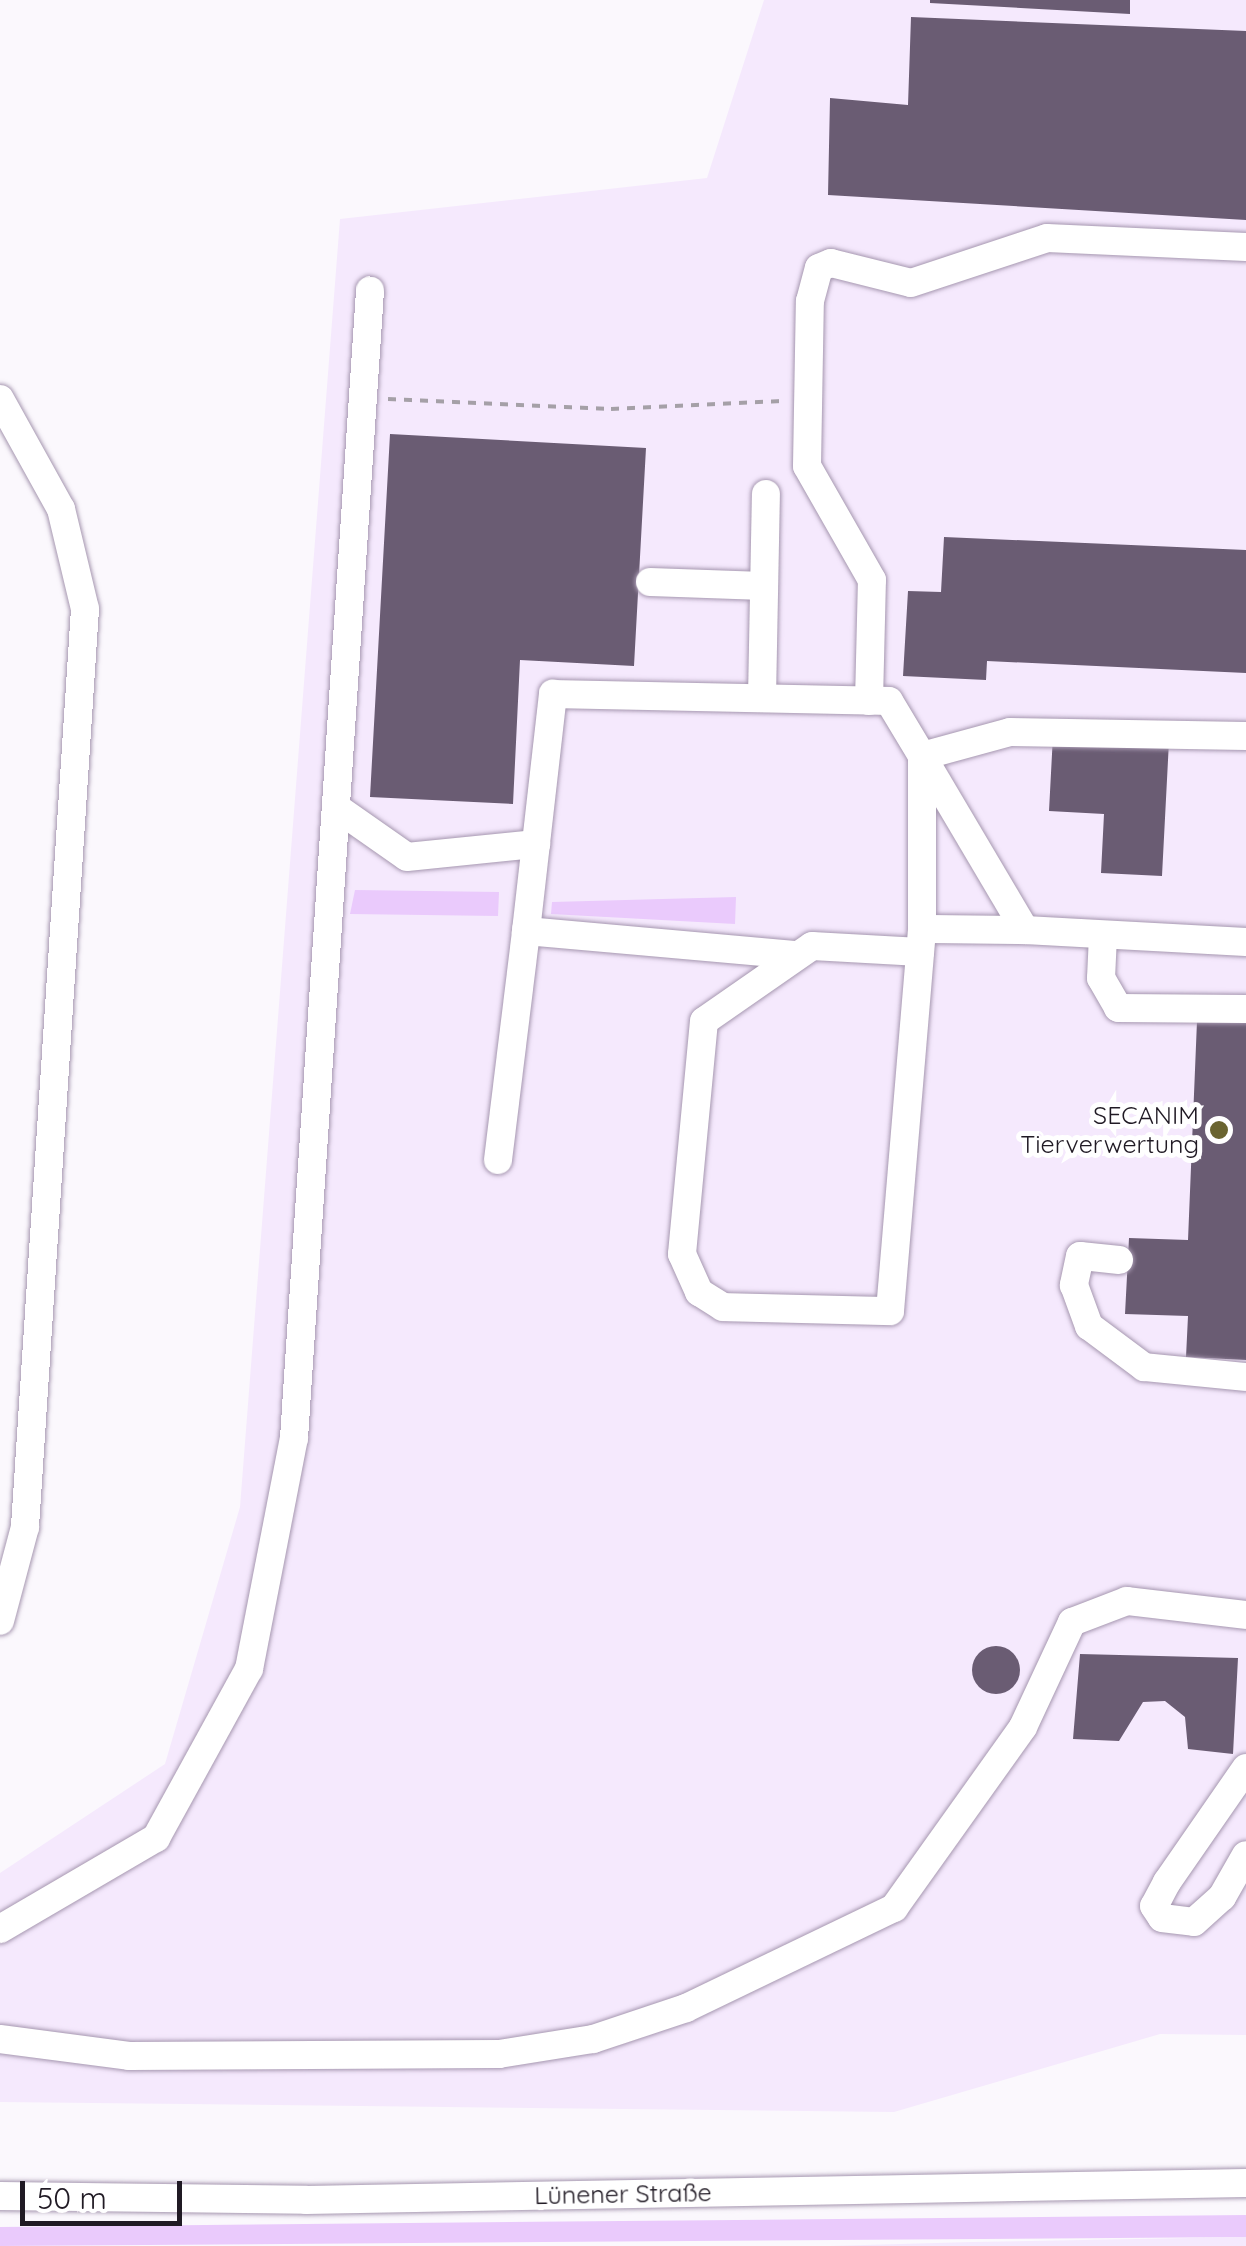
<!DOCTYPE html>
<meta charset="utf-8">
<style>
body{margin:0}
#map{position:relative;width:1246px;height:2246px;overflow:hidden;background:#fbf8fd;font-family:Quicksand,sans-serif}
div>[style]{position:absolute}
.built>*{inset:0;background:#f5e9fd}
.green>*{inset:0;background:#eacafc}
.building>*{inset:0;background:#6a5c73}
.round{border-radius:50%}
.path>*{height:4px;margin-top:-2px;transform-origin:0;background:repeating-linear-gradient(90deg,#a5a0a7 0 8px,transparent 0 16px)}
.roads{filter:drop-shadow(0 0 2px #a697b0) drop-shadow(0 0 2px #a697b0)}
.minor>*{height:28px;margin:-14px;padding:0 14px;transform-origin:14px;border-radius:14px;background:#fff}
.dots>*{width:28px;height:28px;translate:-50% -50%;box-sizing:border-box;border:5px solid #fff;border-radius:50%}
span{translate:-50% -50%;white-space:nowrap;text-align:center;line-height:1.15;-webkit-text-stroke:10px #fff;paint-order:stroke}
.poi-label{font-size:25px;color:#201a24}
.right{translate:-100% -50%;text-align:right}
.street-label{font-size:25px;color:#201a24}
.scale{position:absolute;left:20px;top:2181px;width:162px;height:45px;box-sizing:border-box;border:5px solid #201a24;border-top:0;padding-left:12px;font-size:30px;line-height:35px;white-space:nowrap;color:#201a24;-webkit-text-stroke:8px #fff;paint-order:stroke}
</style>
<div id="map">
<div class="built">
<div style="clip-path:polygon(764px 0,1246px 0,1246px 2035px,1160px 2034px,894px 2112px,0 2102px,0 1873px,165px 1764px,240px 1507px,340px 219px,707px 178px)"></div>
<div style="clip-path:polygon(1246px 2237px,1246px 2246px,829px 2246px,972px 2242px)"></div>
</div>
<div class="green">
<div style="clip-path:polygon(355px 890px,499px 892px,498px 916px,350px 914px)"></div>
<div style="clip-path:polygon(736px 897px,735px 924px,551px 914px,552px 902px)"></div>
<div style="clip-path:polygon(1246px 2215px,1246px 2237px,0 2246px,0 2227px)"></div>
</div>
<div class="building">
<div style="clip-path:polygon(930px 0,1130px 0,1130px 14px,930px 3px)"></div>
<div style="clip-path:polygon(911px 17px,1246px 31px,1246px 220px,828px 195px,830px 98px,908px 105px)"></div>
<div style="clip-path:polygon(390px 434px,646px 448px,634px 666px,520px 660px,513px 804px,370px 797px)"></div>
<div style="clip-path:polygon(944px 537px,1246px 550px,1246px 673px,987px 661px,986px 680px,903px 676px,908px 591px,941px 592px)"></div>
<div style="clip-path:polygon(1053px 735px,1169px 741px,1162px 876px,1101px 873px,1104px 814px,1049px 811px)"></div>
<div style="clip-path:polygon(1197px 1021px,1246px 1023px,1246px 1360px,1186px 1357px,1188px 1316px,1125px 1314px,1129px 1238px,1188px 1240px)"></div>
<div class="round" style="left:972px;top:1646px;width:48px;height:48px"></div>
<div style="clip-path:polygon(1080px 1654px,1238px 1658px,1233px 1754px,1188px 1749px,1185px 1717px,1165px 1701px,1143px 1702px,1119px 1741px,1073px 1739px)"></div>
</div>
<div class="path">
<div style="left:388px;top:399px;width:223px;rotate:2.6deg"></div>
<div style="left:611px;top:409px;width:171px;rotate:-2.7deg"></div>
</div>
<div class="roads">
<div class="minor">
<div style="left:0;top:399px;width:126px;rotate:61deg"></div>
<div style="left:61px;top:509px;width:103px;rotate:76.5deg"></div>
<div style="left:85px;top:609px;width:920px;rotate:93.74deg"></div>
<div style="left:25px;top:1527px;width:97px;rotate:104.9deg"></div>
<div style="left:650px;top:582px;width:114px;rotate:2deg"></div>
<div style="left:762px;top:698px;width:204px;rotate:-88.9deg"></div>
<div style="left:869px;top:701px;width:121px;rotate:-88.6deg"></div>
<div style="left:872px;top:580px;width:131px;rotate:-119.7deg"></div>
<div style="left:807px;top:466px;width:165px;rotate:-89deg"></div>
<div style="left:810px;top:301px;width:34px;rotate:-75deg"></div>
<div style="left:819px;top:268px;width:13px;rotate:-23deg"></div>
<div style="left:831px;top:263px;width:82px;rotate:14deg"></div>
<div style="left:911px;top:283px;width:143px;rotate:-18.3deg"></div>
<div style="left:1047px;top:238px;width:199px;rotate:2.6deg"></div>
<div style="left:1246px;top:736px;width:236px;rotate:-179deg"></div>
<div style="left:1010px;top:732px;width:91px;rotate:164.7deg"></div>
<div style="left:922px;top:756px;width:202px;rotate:59.4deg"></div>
<div style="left:1025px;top:930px;width:221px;rotate:3.1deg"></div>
<div style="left:337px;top:808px;width:85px;rotate:35deg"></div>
<div style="left:407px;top:857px;width:130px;rotate:-5.8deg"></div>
<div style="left:526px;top:931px;width:239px;rotate:-83.5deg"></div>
<div style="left:553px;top:694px;width:336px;rotate:1.2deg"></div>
<div style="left:889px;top:701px;width:64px;rotate:59deg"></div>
<div style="left:922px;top:756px;width:173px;rotate:90deg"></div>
<div style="left:1103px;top:936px;width:42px;rotate:92.7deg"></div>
<div style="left:1101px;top:978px;width:34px;rotate:60deg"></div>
<div style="left:1118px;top:1008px;width:128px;rotate:0.4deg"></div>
<div style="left:920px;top:952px;width:108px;rotate:-176.8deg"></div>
<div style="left:812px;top:946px;width:131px;rotate:145.2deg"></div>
<div style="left:704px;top:1021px;width:234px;rotate:95.4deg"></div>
<div style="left:682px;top:1254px;width:42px;rotate:65.9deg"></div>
<div style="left:699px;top:1292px;width:28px;rotate:32deg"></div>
<div style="left:723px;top:1307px;width:167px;rotate:1.4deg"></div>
<div style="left:890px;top:1311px;width:383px;rotate:-85.2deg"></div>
<div style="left:922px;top:929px;width:103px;rotate:0.6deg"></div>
<div style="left:498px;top:1160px;width:231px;rotate:-83deg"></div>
<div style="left:526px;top:931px;width:272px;rotate:5.1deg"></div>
<div style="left:1119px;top:1260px;width:39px;rotate:-174deg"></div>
<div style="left:1080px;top:1256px;width:30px;rotate:102deg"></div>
<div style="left:1074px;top:1285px;width:44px;rotate:69.9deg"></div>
<div style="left:1089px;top:1326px;width:69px;rotate:36.7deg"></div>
<div style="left:1144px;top:1367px;width:102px;rotate:5.6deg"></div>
<div style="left:1246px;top:1768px;width:139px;rotate:124.7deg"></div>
<div style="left:1167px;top:1882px;width:27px;rotate:118deg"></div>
<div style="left:1154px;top:1906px;width:14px;rotate:56deg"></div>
<div style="left:1162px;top:1918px;width:32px;rotate:7deg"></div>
<div style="left:1194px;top:1922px;width:38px;rotate:-42deg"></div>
<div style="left:1222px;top:1897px;width:48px;rotate:-60.3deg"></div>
<div style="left:0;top:1929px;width:181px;rotate:-30.3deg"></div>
<div style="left:156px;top:1838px;width:193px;rotate:-61.2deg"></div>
<div style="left:249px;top:1669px;width:235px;rotate:-79deg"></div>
<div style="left:294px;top:1438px;width:1150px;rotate:-86.21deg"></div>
<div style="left:0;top:2039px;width:130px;rotate:7.5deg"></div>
<div style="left:129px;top:2056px;width:370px;rotate:-0.3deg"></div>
<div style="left:499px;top:2054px;width:95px;rotate:-9.1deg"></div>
<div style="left:593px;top:2039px;width:98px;rotate:-18.4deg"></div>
<div style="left:686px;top:2008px;width:231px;rotate:-25.7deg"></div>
<div style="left:894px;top:1908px;width:222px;rotate:-54.5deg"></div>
<div style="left:1023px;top:1727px;width:116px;rotate:-65deg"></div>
<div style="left:1072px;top:1622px;width:59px;rotate:-20.9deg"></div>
<div style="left:1127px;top:1601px;width:120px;rotate:6.7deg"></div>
<div style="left:0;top:2196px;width:306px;rotate:0.7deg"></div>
<div style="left:306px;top:2200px;width:940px;rotate:-1.04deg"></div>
</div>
</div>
<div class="dots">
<div style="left:1219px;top:1130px;background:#6a6430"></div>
</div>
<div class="poi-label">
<span class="right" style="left:1199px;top:1130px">SECANIM<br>Tierverwertung</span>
</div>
<div class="street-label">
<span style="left:623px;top:2194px;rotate:-1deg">Lünener Straße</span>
</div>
<div class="scale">50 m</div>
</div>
